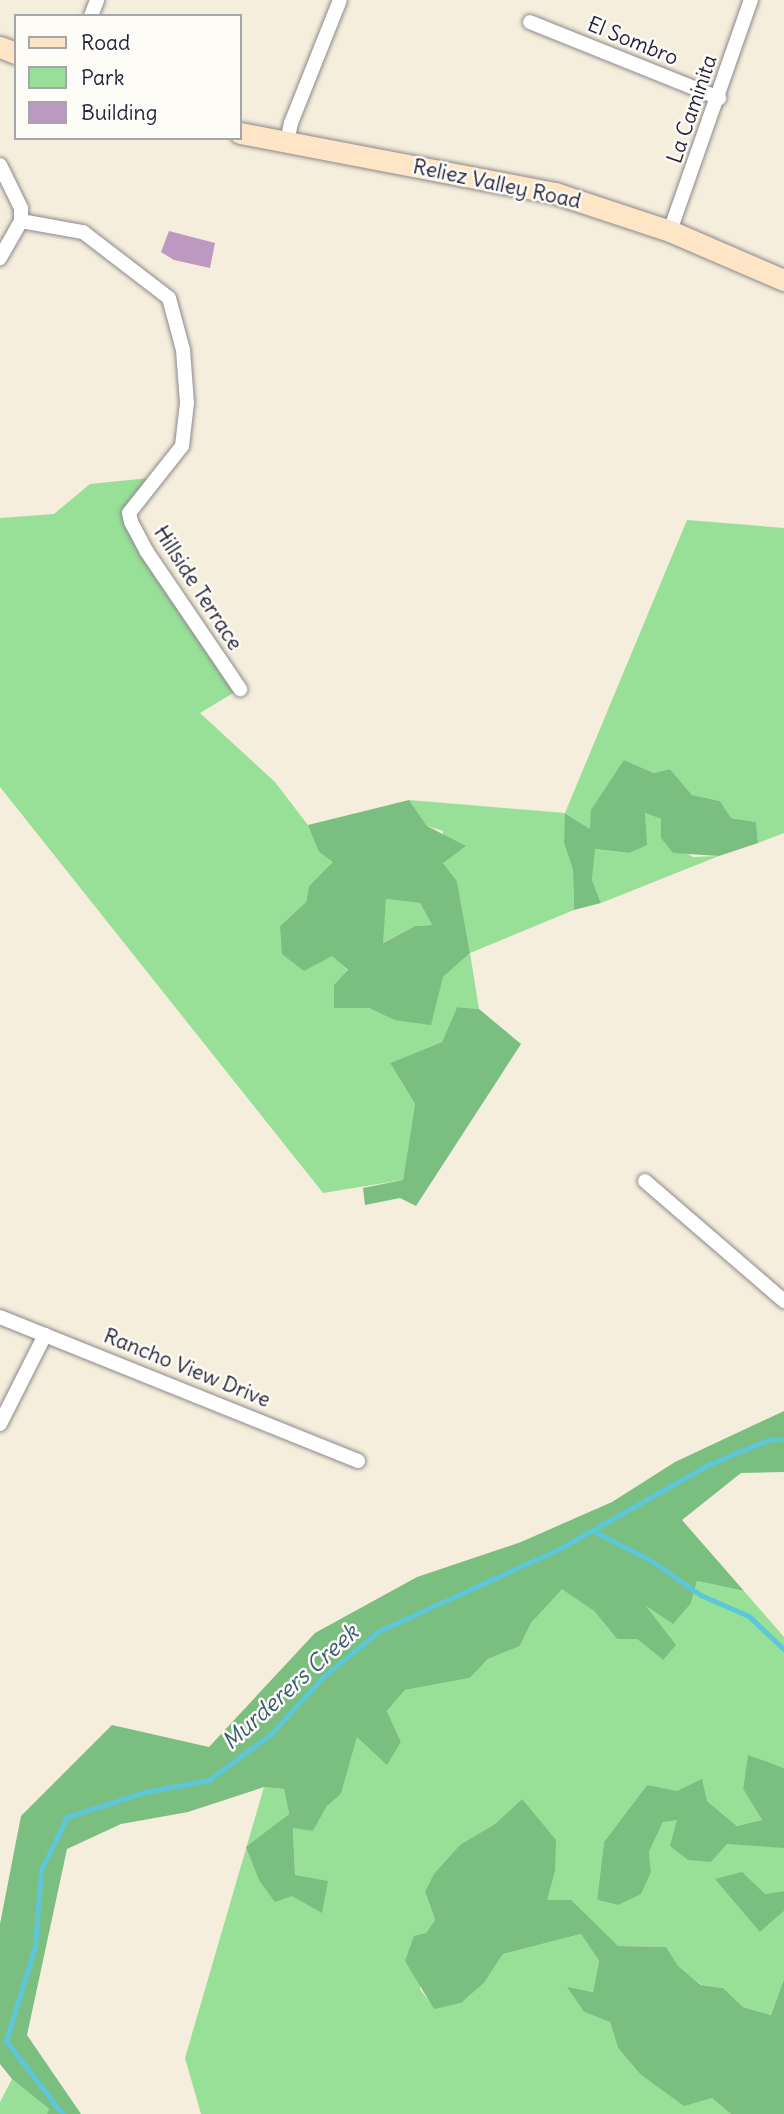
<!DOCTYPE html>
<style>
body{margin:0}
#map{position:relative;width:784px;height:2114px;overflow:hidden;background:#f6eedc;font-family:Delius,sans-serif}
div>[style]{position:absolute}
.green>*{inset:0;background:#98df98}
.forest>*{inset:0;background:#7abe80}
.stream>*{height:4.5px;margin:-2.25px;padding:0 2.25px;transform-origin:2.25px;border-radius:2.25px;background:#5dc6d9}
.building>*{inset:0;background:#bd99c1}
.roads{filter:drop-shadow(0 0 2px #8c888c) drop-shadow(0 0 2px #8c888c)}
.street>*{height:14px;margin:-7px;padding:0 7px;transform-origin:7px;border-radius:7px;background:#fff}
.secondary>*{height:21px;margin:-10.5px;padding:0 10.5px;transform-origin:10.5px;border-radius:10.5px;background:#fde5c5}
span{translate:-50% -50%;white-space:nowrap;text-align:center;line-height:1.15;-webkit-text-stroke:5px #fdfcf7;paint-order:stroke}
.street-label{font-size:21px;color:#22223b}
.water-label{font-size:23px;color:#375b72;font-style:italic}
.legend{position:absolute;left:14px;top:14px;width:228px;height:126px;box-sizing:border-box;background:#fdfcf7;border:2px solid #a5a5ac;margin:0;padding:9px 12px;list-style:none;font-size:21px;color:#22223b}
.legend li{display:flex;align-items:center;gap:14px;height:35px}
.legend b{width:35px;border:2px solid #a5a5ac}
</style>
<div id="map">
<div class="green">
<div style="clip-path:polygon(159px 477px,129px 513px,240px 689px,200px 713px,275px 782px,314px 833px,319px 852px,334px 862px,309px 886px,306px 902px,280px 926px,332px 955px,348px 971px,334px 1008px,369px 1008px,394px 1020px,470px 953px,457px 881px,443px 863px,443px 831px,427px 826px,409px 800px,565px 813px,687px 520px,784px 528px,784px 833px,758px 843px,756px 822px,731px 818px,720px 801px,692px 795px,670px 769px,654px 773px,624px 760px,591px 830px,566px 813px,564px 843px,573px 870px,574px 910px,470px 953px,479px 1009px,457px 1007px,442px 1042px,390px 1063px,415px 1104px,403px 1180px,323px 1193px,0 787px,0 518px,54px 514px,90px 484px)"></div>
<div style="clip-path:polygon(645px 813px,661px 819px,661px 838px,693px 857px,719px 856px,601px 903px,592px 880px,594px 849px,629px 853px)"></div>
<div style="clip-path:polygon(386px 899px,420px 903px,432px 925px,415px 926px,382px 943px)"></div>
<div style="clip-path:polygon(697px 1581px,744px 1591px,784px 1637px,784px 1768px,748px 1756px,743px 1789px,762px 1820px,737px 1826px,707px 1801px,647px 1785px,604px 1842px,597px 1900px,618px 1905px,651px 1872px,649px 1852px,663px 1822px,677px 1819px,711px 1862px,727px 1843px,784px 1846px,784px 1891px,765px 1894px,760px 1932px,784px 1911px,784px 1979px,771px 2015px,743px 2007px,723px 1988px,702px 1985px,677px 1966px,666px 1947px,618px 1946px,587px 1920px,546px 1900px,555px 1871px,522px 1799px,495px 1824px,461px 1844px,425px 1893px,435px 1920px,426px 1933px,420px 1989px,434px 2008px,461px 2003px,484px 1983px,503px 1954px,581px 1934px,599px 1961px,593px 1992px,568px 1988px,584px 2012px,610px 2022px,618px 2048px,640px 2074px,684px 2105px,712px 2098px,731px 2114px,201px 2114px,185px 2058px,264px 1787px,284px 1789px,289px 1814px,247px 1847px,295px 1875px,293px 1827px,313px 1831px,327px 1806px,341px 1794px,357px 1736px,387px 1764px,401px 1742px,387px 1711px,405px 1690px,470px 1678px,488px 1659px,520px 1646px,531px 1623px,562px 1588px,594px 1611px,617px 1639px,637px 1639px,663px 1660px,643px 1603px,691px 1603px)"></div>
<div style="clip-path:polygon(12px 2079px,49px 2109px,47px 2114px,0 2114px,0 2102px)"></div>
</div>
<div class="forest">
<div style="clip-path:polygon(624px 760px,654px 773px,670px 769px,692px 795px,720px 801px,731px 818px,756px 822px,758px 843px,719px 856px,673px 853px,661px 838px,661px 819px,645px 813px,647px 845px,629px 853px,595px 849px,592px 880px,601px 903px,574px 910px,573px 870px,564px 843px,565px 813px,590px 829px,591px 810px)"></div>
<div style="clip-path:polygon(evenodd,409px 800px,427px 826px,466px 846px,443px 863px,457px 881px,470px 953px,443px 977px,431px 1025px,394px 1020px,369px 1008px,334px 1008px,334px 985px,348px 970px,332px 956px,304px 971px,282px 954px,280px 926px,306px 902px,309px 886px,333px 862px,319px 852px,308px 825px,409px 800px,386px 899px,420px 903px,432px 925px,415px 926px,383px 943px,386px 899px)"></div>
<div style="clip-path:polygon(457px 1007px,479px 1009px,521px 1044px,416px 1206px,400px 1198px,365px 1205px,363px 1188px,403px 1180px,415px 1104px,390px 1063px,442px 1042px)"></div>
<div style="clip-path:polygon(784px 1411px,784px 1472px,741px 1473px,682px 1520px,744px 1591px,697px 1581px,691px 1603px,673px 1624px,645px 1605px,676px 1645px,663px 1660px,637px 1639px,617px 1639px,594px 1611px,562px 1589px,531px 1623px,520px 1646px,488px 1659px,470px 1678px,405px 1690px,387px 1711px,401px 1742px,387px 1765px,357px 1737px,341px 1794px,327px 1806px,313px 1831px,293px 1828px,295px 1875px,328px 1881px,322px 1913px,292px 1896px,275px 1902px,259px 1880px,246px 1847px,289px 1814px,284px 1789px,264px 1787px,188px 1812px,121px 1824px,67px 1849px,27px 2035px,81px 2114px,47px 2114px,49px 2109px,12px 2079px,0 2064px,0 1924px,21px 1816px,112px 1725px,209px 1747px,315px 1633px,417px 1577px,521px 1542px,612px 1502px,675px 1462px)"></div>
<div style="clip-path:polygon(748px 1755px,784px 1768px,784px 1848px,727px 1844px,711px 1862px,688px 1860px,670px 1846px,677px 1820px,663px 1822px,649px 1852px,651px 1872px,641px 1894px,618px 1905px,597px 1900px,604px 1842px,647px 1785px,677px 1791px,702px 1779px,707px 1801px,737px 1826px,762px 1820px,743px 1789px)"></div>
<div style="clip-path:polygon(522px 1799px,556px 1840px,555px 1871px,547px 1900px,571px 1900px,618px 1946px,666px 1947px,678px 1966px,701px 1985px,723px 1988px,743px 2007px,771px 2015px,784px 1979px,784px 2114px,731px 2114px,712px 2098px,684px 2106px,640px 2074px,618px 2048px,610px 2022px,584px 2012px,567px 1987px,593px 1992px,599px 1961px,581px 1934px,503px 1954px,484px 1983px,461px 2003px,434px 2009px,405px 1961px,414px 1936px,426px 1933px,435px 1920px,425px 1892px,434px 1874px,461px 1844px,495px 1824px)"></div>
<div style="clip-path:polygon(742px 1872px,765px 1894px,784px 1891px,784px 1911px,760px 1932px,715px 1879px)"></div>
</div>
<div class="stream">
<div style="left:594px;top:1531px;width:65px;rotate:27.3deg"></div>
<div style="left:652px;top:1561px;width:60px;rotate:34.8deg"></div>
<div style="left:701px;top:1595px;width:52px;rotate:23.6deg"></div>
<div style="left:749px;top:1616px;width:48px;rotate:43.3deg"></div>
<div style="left:62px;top:2114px;width:92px;rotate:-127.5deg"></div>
<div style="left:6px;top:2041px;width:99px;rotate:-73deg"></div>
<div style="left:35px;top:1946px;width:76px;rotate:-85.5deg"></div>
<div style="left:41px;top:1870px;width:59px;rotate:-63.9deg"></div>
<div style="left:67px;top:1817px;width:82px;rotate:-17.8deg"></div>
<div style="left:145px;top:1792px;width:65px;rotate:-10.6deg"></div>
<div style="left:209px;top:1780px;width:77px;rotate:-36.6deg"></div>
<div style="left:271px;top:1734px;width:76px;rotate:-47.7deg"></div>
<div style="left:322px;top:1678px;width:74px;rotate:-39.5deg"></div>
<div style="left:379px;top:1631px;width:198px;rotate:-24.5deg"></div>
<div style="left:559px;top:1549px;width:173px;rotate:-29.4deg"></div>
<div style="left:710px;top:1464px;width:63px;rotate:-22.5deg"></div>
<div style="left:768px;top:1440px;width:16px"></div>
</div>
<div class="building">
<div style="clip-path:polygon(169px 231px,215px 243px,210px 268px,174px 260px,161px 252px)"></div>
</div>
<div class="roads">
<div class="street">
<div style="left:91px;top:16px;width:17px;rotate:-69deg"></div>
<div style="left:530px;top:22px;width:204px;rotate:21.9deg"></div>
<div style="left:287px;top:143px;width:20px;rotate:-79deg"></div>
<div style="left:291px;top:123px;width:132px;rotate:-68.3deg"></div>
<div style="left:0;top:165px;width:48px;rotate:64deg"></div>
<div style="left:21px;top:208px;width:13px;rotate:90deg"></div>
<div style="left:21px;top:221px;width:43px;rotate:119.6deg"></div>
<div style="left:21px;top:221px;width:63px;rotate:10.1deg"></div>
<div style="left:83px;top:232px;width:108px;rotate:37.5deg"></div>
<div style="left:169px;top:298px;width:54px;rotate:74.9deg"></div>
<div style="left:183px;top:350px;width:53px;rotate:85.7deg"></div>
<div style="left:187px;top:403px;width:43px;rotate:96.6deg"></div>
<div style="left:182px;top:446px;width:85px;rotate:128.3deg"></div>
<div style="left:129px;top:513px;width:9px;rotate:77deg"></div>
<div style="left:131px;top:522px;width:34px;rotate:62deg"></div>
<div style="left:147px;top:552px;width:166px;rotate:55.8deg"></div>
<div style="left:670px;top:231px;width:245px;rotate:-70.7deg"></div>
<div style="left:645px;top:1181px;width:184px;rotate:40.8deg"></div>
<div style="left:0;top:1317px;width:386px;rotate:21.9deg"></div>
<div style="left:0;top:1424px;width:100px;rotate:-63.2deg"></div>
</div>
<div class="secondary">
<div style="left:0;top:47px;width:17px;rotate:21deg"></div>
<div style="left:240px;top:133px;width:321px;rotate:10.8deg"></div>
<div style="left:555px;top:193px;width:121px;rotate:18.3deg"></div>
<div style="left:670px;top:231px;width:124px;rotate:23.3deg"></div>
</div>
</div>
<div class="street-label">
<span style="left:633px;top:41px;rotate:22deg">El Sombro</span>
<span style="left:692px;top:109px;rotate:-71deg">La Caminita</span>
<span style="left:497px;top:184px;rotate:12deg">Reliez Valley Road</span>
<span style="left:198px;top:588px;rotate:57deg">Hillside Terrace</span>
<span style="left:187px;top:1368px;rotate:22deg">Rancho View Drive</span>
</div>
<div class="water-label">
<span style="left:290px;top:1687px;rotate:-42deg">Murderers Creek</span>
</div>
<ul class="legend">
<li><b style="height:9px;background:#fde5c5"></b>Road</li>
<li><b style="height:19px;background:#98df98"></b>Park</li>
<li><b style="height:19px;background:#bd99c1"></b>Building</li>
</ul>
</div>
